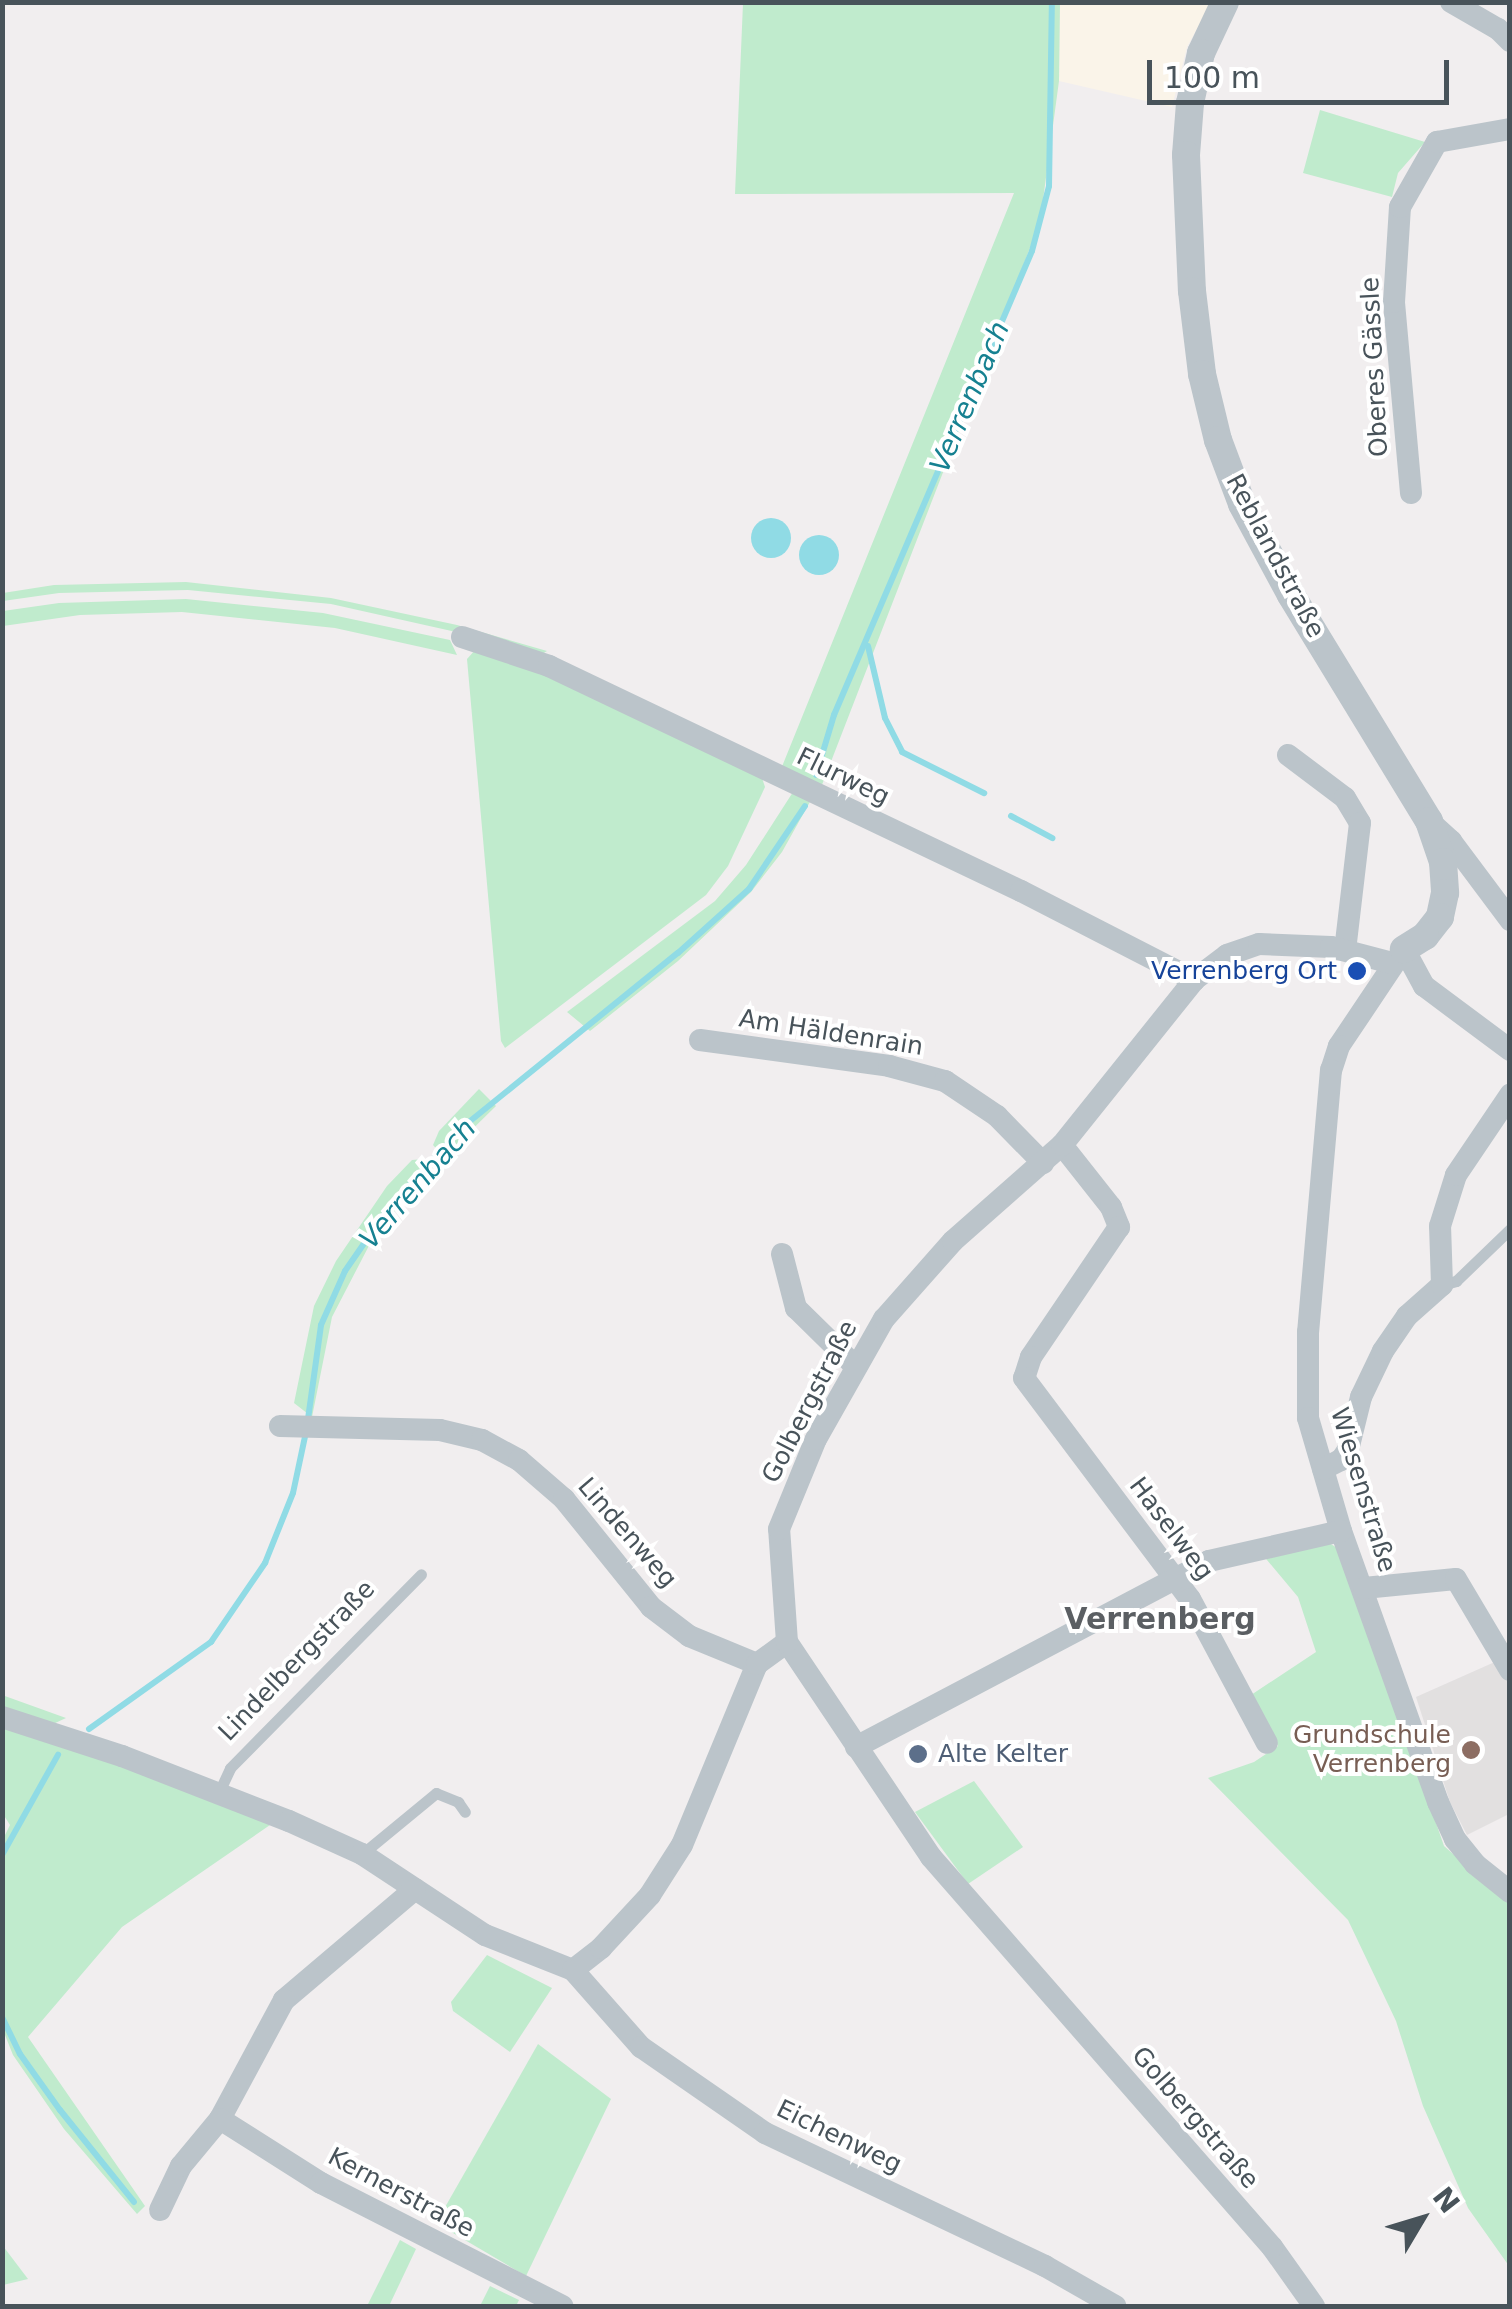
<!DOCTYPE html>
<meta charset="utf-8">
<style>
body{margin:0}
#map{position:relative;width:1512px;height:2309px;overflow:hidden;background:#f1eeef;font-family:"DejaVu Sans",sans-serif}
div>[style]{position:absolute}
.commercial>*{inset:0;background:#faf4e9}
.education>*{inset:0;background:#e2e0e0}
.green>*{inset:0;background:#c0ebcd}
.water>*{inset:0;background:#90dbe5}
.round{border-radius:50%}
.stream>*{height:6px;margin:-3px;padding:0 3px;transform-origin:3px;border-radius:3px;background:#90dbe5}
.service>*{height:11px;margin:-5.5px;padding:0 5.5px;transform-origin:5.5px;border-radius:5.5px;background:#bbc4ca}
.minor>*{height:22px;margin:-11px;padding:0 11px;transform-origin:11px;border-radius:11px;background:#bbc4ca}
.tertiary>*{height:28px;margin:-14px;padding:0 14px;transform-origin:14px;border-radius:14px;background:#bbc4ca}
.dots>*{width:28px;height:28px;translate:-50% -50%;box-sizing:border-box;border:5px solid #fff;border-radius:50%}
span{translate:-50% -50%;white-space:nowrap;text-align:center;line-height:1.15;-webkit-text-stroke:8px #fff;paint-order:stroke}
.street-label{font-size:25px;color:#48535a}
.transit-label{font-size:25px;color:#164399}
.right{translate:-100% -50%;text-align:right}
.education-label{font-size:25px;color:#785e54}
.service-label{font-size:25px;color:#4e5e75}
.left{translate:0 -50%;text-align:left}
.water-label{font-size:28px;color:#168191;font-style:italic}
.quarter-label{font-size:30px;color:#5b5f63;font-weight:700}
.frame{position:absolute;inset:0;border:5px solid #48535a;pointer-events:none}
.north{position:absolute;left:1372px;top:2169px;width:100px;height:100px;-webkit-text-stroke:8px #fff;paint-order:stroke;rotate:52deg;font-size:28px;font-weight:700;line-height:40px;text-align:center;color:#48535a}
.north::after{content:'';display:block;margin:auto;width:35px;height:45px;background:#48535a;clip-path:polygon(50% 0,100% 100%,50% 72%,0 100%)}
.scale{position:absolute;left:1147px;top:60px;width:302px;height:45px;box-sizing:border-box;border:5px solid #48535a;border-top:0;padding-left:12px;font-size:30px;line-height:35px;white-space:nowrap;color:#48535a;-webkit-text-stroke:8px #fff;paint-order:stroke}
</style>
<div id="map">
<div class="commercial">
<div style="clip-path:polygon(1060px 3px,1211px 3px,1187px 47px,1172px 107px,1059px 81px)"></div>
</div>
<div class="education">
<div style="clip-path:polygon(1497px 1661px,1509px 1683px,1509px 1814px,1467px 1835px,1450px 1802px,1416px 1697px)"></div>
</div>
<div class="green">
<div style="clip-path:polygon(743px 3px,1060px 3px,1059px 81px,1040px 222px,820px 790px,781px 769px,1014px 193px,735px 194px)"></div>
<div style="clip-path:polygon(1320px 110px,1425px 142px,1398px 173px,1392px 197px,1303px 173px)"></div>
<div style="clip-path:polygon(186px 582px,331px 598px,457px 625px,547px 651px,537px 657px,465px 634px,331px 604px,188px 590px,59px 593px,3px 601px,3px 593px,54px 585px)"></div>
<div style="clip-path:polygon(186px 599px,323px 613px,450px 640px,457px 655px,335px 628px,182px 612px,80px 615px,3px 626px,3px 611px,59px 603px)"></div>
<div style="clip-path:polygon(476px 649px,540px 669px,760px 772px,765px 787px,728px 866px,706px 895px,505px 1048px,501px 1041px,467px 659px)"></div>
<div style="clip-path:polygon(793px 792px,811px 800px,782px 852px,751px 892px,678px 961px,590px 1031px,567px 1012px,715px 901px,746px 865px)"></div>
<div style="clip-path:polygon(479px 1089px,496px 1106px,444px 1157px,433px 1145px,439px 1131px)"></div>
<div style="clip-path:polygon(424px 1159px,436px 1165px,374px 1236px,332px 1317px,312px 1417px,294px 1403px,314px 1306px,336px 1261px,387px 1186px,412px 1160px)"></div>
<div style="clip-path:polygon(1326px 1541px,1342px 1551px,1444px 1846px,1509px 1903px,1509px 2266px,1468px 2208px,1423px 2106px,1396px 2021px,1348px 1920px,1208px 1778px,1254px 1762px,1278px 1746px,1251px 1695px,1316px 1652px,1298px 1597px,1262px 1554px)"></div>
<div style="clip-path:polygon(2px 1695px,66px 1718px,51px 1725px,3px 1707px)"></div>
<div style="clip-path:polygon(3px 1726px,111px 1758px,270px 1825px,122px 1927px,28px 2037px,145px 2206px,137px 2214px,64px 2129px,13px 2055px,3px 2030px,2px 1841px,10px 1825px,3px 1814px)"></div>
<div style="clip-path:polygon(974px 1781px,1023px 1847px,968px 1884px,915px 1812px)"></div>
<div style="clip-path:polygon(487px 1955px,552px 1988px,510px 2052px,453px 2011px,451px 2002px)"></div>
<div style="clip-path:polygon(538px 2044px,611px 2099px,526px 2276px,436px 2223px)"></div>
<div style="clip-path:polygon(400px 2240px,416px 2249px,389px 2306px,367px 2306px)"></div>
<div style="clip-path:polygon(2px 2246px,3px 2246px,28px 2279px,3px 2285px)"></div>
<div style="clip-path:polygon(490px 2286px,519px 2300px,516px 2306px,480px 2306px)"></div>
</div>
<div class="water">
<div class="round" style="left:751px;top:518px;width:40px;height:40px"></div>
<div class="round" style="left:799px;top:535px;width:40px;height:40px"></div>
</div>
<div class="stream">
<div style="left:868px;top:646px;width:74px;rotate:76.7deg"></div>
<div style="left:885px;top:718px;width:38px;rotate:63deg"></div>
<div style="left:902px;top:752px;width:92px;rotate:26.6deg"></div>
<div style="left:816px;top:775px;width:63px;rotate:-73.3deg"></div>
<div style="left:834px;top:715px;width:504px;rotate:-66.89deg"></div>
<div style="left:1032px;top:251px;width:67px;rotate:-75.3deg"></div>
<div style="left:1049px;top:186px;width:184px;rotate:-89.1deg"></div>
<div style="left:1011px;top:816px;width:47px;rotate:28.2deg"></div>
<div style="left:308px;top:1419px;width:95px;rotate:-82.1deg"></div>
<div style="left:321px;top:1325px;width:59px;rotate:-66deg"></div>
<div style="left:345px;top:1271px;width:79px;rotate:-55.3deg"></div>
<div style="left:390px;top:1206px;width:109px;rotate:-47.2deg"></div>
<div style="left:464px;top:1126px;width:275px;rotate:-39deg"></div>
<div style="left:678px;top:953px;width:96px;rotate:-42deg"></div>
<div style="left:749px;top:889px;width:100px;rotate:-56deg"></div>
<div style="left:89px;top:1729px;width:150px;rotate:-35.5deg"></div>
<div style="left:211px;top:1642px;width:96px;rotate:-55.6deg"></div>
<div style="left:265px;top:1563px;width:75px;rotate:-68.2deg"></div>
<div style="left:293px;top:1493px;width:62px;rotate:-78deg"></div>
<div style="left:2px;top:1855px;width:115px;rotate:-60.8deg"></div>
<div style="left:2px;top:2017px;width:41px;rotate:64.1deg"></div>
<div style="left:20px;top:2054px;width:69px;rotate:54.5deg"></div>
<div style="left:60px;top:2110px;width:118px;rotate:51.2deg"></div>
</div>
<div class="service">
<div style="left:1442px;top:1285px;width:15px;rotate:-16deg"></div>
<div style="left:1456px;top:1281px;width:75px;rotate:-43.9deg"></div>
<div style="left:219px;top:1792px;width:26px;rotate:-65deg"></div>
<div style="left:230px;top:1768px;width:272px;rotate:-45.4deg"></div>
<div style="left:362px;top:1854px;width:96px;rotate:-39.5deg"></div>
<div style="left:436px;top:1793px;width:24px;rotate:22deg"></div>
<div style="left:458px;top:1802px;width:12px;rotate:55deg"></div>
</div>
<div class="minor">
<div style="left:1451px;top:2px;width:54px;rotate:29.9deg"></div>
<div style="left:1498px;top:29px;width:17px;rotate:45deg"></div>
<div style="left:1411px;top:493px;width:192px;rotate:-95.1deg"></div>
<div style="left:1394px;top:302px;width:95px;rotate:-86.4deg"></div>
<div style="left:1400px;top:207px;width:75px;rotate:-60.4deg"></div>
<div style="left:1437px;top:142px;width:74px;rotate:-10.1deg"></div>
<div style="left:462px;top:637px;width:92px;rotate:18.4deg"></div>
<div style="left:549px;top:666px;width:523px;rotate:25.49deg"></div>
<div style="left:1021px;top:891px;width:195px;rotate:27.2deg"></div>
<div style="left:1288px;top:755px;width:71px;rotate:37deg"></div>
<div style="left:1345px;top:798px;width:29px;rotate:59deg"></div>
<div style="left:1360px;top:823px;width:128px;rotate:96.7deg"></div>
<div style="left:1429px;top:821px;width:30px;rotate:42deg"></div>
<div style="left:1451px;top:841px;width:99px;rotate:53.2deg"></div>
<div style="left:700px;top:1040px;width:191px;rotate:7.8deg"></div>
<div style="left:889px;top:1066px;width:58px;rotate:15deg"></div>
<div style="left:945px;top:1081px;width:63px;rotate:33.9deg"></div>
<div style="left:997px;top:1116px;width:66px;rotate:45.6deg"></div>
<div style="left:1510px;top:1050px;width:107px;rotate:-143.3deg"></div>
<div style="left:1424px;top:986px;width:42px;rotate:-118.4deg"></div>
<div style="left:1404px;top:949px;width:117px;rotate:123.8deg"></div>
<div style="left:1339px;top:1046px;width:25px;rotate:108deg"></div>
<div style="left:1331px;top:1070px;width:263px;rotate:95deg"></div>
<div style="left:1308px;top:1332px;width:86px;rotate:90deg"></div>
<div style="left:1308px;top:1418px;width:118px;rotate:73.7deg"></div>
<div style="left:1341px;top:1531px;width:288px;rotate:70.3deg"></div>
<div style="left:1438px;top:1802px;width:41px;rotate:65.3deg"></div>
<div style="left:1455px;top:1839px;width:32px;rotate:51deg"></div>
<div style="left:1475px;top:1864px;width:45px;rotate:38.7deg"></div>
<div style="left:1062px;top:1145px;width:79px;rotate:51.7deg"></div>
<div style="left:1111px;top:1207px;width:22px;rotate:68deg"></div>
<div style="left:1119px;top:1227px;width:157px;rotate:124.1deg"></div>
<div style="left:1031px;top:1357px;width:22px;rotate:108deg"></div>
<div style="left:1024px;top:1378px;width:276px;rotate:53.1deg"></div>
<div style="left:1190px;top:1599px;width:163px;rotate:61.9deg"></div>
<div style="left:782px;top:1254px;width:56px;rotate:75.5deg"></div>
<div style="left:796px;top:1308px;width:83px;rotate:44.5deg"></div>
<div style="left:280px;top:1426px;width:160px;rotate:1.4deg"></div>
<div style="left:440px;top:1430px;width:43px;rotate:13.4deg"></div>
<div style="left:482px;top:1440px;width:42px;rotate:28.4deg"></div>
<div style="left:519px;top:1460px;width:60px;rotate:40.9deg"></div>
<div style="left:564px;top:1499px;width:139px;rotate:51.1deg"></div>
<div style="left:651px;top:1607px;width:48px;rotate:37.3deg"></div>
<div style="left:689px;top:1636px;width:74px;rotate:22.4deg"></div>
<div style="left:1323px;top:1469px;width:20px;rotate:-27deg"></div>
<div style="left:1341px;top:1460px;width:12px;rotate:-55deg"></div>
<div style="left:1348px;top:1450px;width:55px;rotate:-76.2deg"></div>
<div style="left:1361px;top:1397px;width:51px;rotate:-64.4deg"></div>
<div style="left:1383px;top:1351px;width:42px;rotate:-55.6deg"></div>
<div style="left:1407px;top:1316px;width:47px;rotate:-41.5deg"></div>
<div style="left:1442px;top:1285px;width:59px;rotate:-91.9deg"></div>
<div style="left:1440px;top:1226px;width:53px;rotate:-72.6deg"></div>
<div style="left:1456px;top:1175px;width:97px;rotate:-56deg"></div>
<div style="left:1364px;top:1588px;width:92px;rotate:-5.6deg"></div>
<div style="left:1456px;top:1579px;width:106px;rotate:59.3deg"></div>
<div style="left:2px;top:1717px;width:126px;rotate:18deg"></div>
<div style="left:122px;top:1756px;width:179px;rotate:21.3deg"></div>
<div style="left:289px;top:1821px;width:80px;rotate:24.3deg"></div>
<div style="left:362px;top:1854px;width:147px;rotate:33.4deg"></div>
<div style="left:485px;top:1935px;width:95px;rotate:21.7deg"></div>
<div style="left:856px;top:1747px;width:399px;rotate:-27.8deg"></div>
<div style="left:1209px;top:1561px;width:135px;rotate:-12.8deg"></div>
<div style="left:415px;top:1889px;width:172px;rotate:139.7deg"></div>
<div style="left:284px;top:2000px;width:135px;rotate:118.3deg"></div>
<div style="left:220px;top:2119px;width:120px;rotate:32.4deg"></div>
<div style="left:321px;top:2183px;width:271px;rotate:27deg"></div>
<div style="left:573px;top:1970px;width:103px;rotate:48.6deg"></div>
<div style="left:641px;top:2047px;width:151px;rotate:34.7deg"></div>
<div style="left:765px;top:2133px;width:310px;rotate:25.4deg"></div>
<div style="left:1045px;top:2266px;width:81px;rotate:29.7deg"></div>
<div style="left:573px;top:1970px;width:36px;rotate:-38deg"></div>
<div style="left:601px;top:1948px;width:72px;rotate:-47.2deg"></div>
<div style="left:650px;top:1895px;width:59px;rotate:-57.4deg"></div>
<div style="left:682px;top:1845px;width:196px;rotate:-67.5deg"></div>
<div style="left:757px;top:1664px;width:37px;rotate:-36deg"></div>
<div style="left:160px;top:2210px;width:49px;rotate:-64.5deg"></div>
<div style="left:181px;top:2166px;width:61px;rotate:-50.3deg"></div>
<div style="left:1314px;top:2306px;width:72px;rotate:-125.4deg"></div>
<div style="left:1272px;top:2247px;width:518px;rotate:-131.17deg"></div>
<div style="left:931px;top:1857px;width:259px;rotate:-123.8deg"></div>
<div style="left:787px;top:1642px;width:113px;rotate:-94deg"></div>
<div style="left:779px;top:1529px;width:97px;rotate:-67.7deg"></div>
<div style="left:816px;top:1439px;width:138px;rotate:-60.5deg"></div>
<div style="left:884px;top:1319px;width:104px;rotate:-48.5deg"></div>
<div style="left:953px;top:1241px;width:145px;rotate:-41.4deg"></div>
<div style="left:1062px;top:1145px;width:211px;rotate:-51.3deg"></div>
<div style="left:1194px;top:980px;width:41px;rotate:-37.1deg"></div>
<div style="left:1227px;top:955px;width:34px;rotate:-19deg"></div>
<div style="left:1259px;top:944px;width:72px;rotate:2.4deg"></div>
<div style="left:1331px;top:947px;width:63px;rotate:14.7deg"></div>
</div>
<div class="tertiary">
<div style="left:1225px;top:2px;width:56px;rotate:115.2deg"></div>
<div style="left:1201px;top:53px;width:51px;rotate:102.4deg"></div>
<div style="left:1190px;top:103px;width:52px;rotate:94.4deg"></div>
<div style="left:1186px;top:155px;width:136px;rotate:87.5deg"></div>
<div style="left:1192px;top:291px;width:84px;rotate:83.1deg"></div>
<div style="left:1202px;top:374px;width:68px;rotate:76.4deg"></div>
<div style="left:1218px;top:440px;width:68px;rotate:69.4deg"></div>
<div style="left:1242px;top:504px;width:103px;rotate:61.7deg"></div>
<div style="left:1291px;top:595px;width:265px;rotate:58.6deg"></div>
<div style="left:1429px;top:821px;width:43px;rotate:71.1deg"></div>
<div style="left:1443px;top:862px;width:31px;rotate:86deg"></div>
<div style="left:1445px;top:893px;width:25px;rotate:102deg"></div>
<div style="left:1440px;top:917px;width:24px;rotate:128deg"></div>
<div style="left:1425px;top:936px;width:25px;rotate:148deg"></div>
</div>
<div class="dots">
<div style="left:1357px;top:971px;background:#1a4fb4"></div>
<div style="left:1471px;top:1750px;background:#8d6e63"></div>
<div style="left:918px;top:1754px;background:#5c6f8a"></div>
</div>
<div class="street-label">
<span style="left:1375px;top:367px;rotate:-93deg">Oberes Gässle</span>
<span style="left:1275px;top:556px;rotate:62deg">Reblandstraße</span>
<span style="left:843px;top:777px;rotate:26deg">Flurweg</span>
<span style="left:831px;top:1033px;rotate:9deg">Am Häldenrain</span>
<span style="left:810px;top:1402px;rotate:-63deg">Golbergstraße</span>
<span style="left:1363px;top:1490px;rotate:73deg">Wiesenstraße</span>
<span style="left:1171px;top:1529px;rotate:53deg">Haselweg</span>
<span style="left:627px;top:1533px;rotate:49deg">Lindenweg</span>
<span style="left:297px;top:1661px;rotate:-46deg">Lindelbergstraße</span>
<span style="left:1195px;top:2118px;rotate:49deg">Golbergstraße</span>
<span style="left:839px;top:2137px;rotate:26deg">Eichenweg</span>
<span style="left:401px;top:2193px;rotate:28deg">Kernerstraße</span>
</div>
<div class="transit-label">
<span class="right" style="left:1337px;top:971px">Verrenberg Ort</span>
</div>
<div class="education-label">
<span class="right" style="left:1451px;top:1750px">Grundschule<br>Verrenberg</span>
</div>
<div class="service-label">
<span class="left" style="left:938px;top:1754px">Alte Kelter</span>
</div>
<div class="water-label">
<span style="left:970px;top:397px;rotate:-67deg">Verrenbach</span>
<span style="left:418px;top:1184px;rotate:-49deg">Verrenbach</span>
</div>
<div class="quarter-label">
<span style="left:1160px;top:1619px">Verrenberg</span>
</div>
<div class="frame"></div>
<div class="north">N</div>
<div class="scale">100 m</div>
</div>
